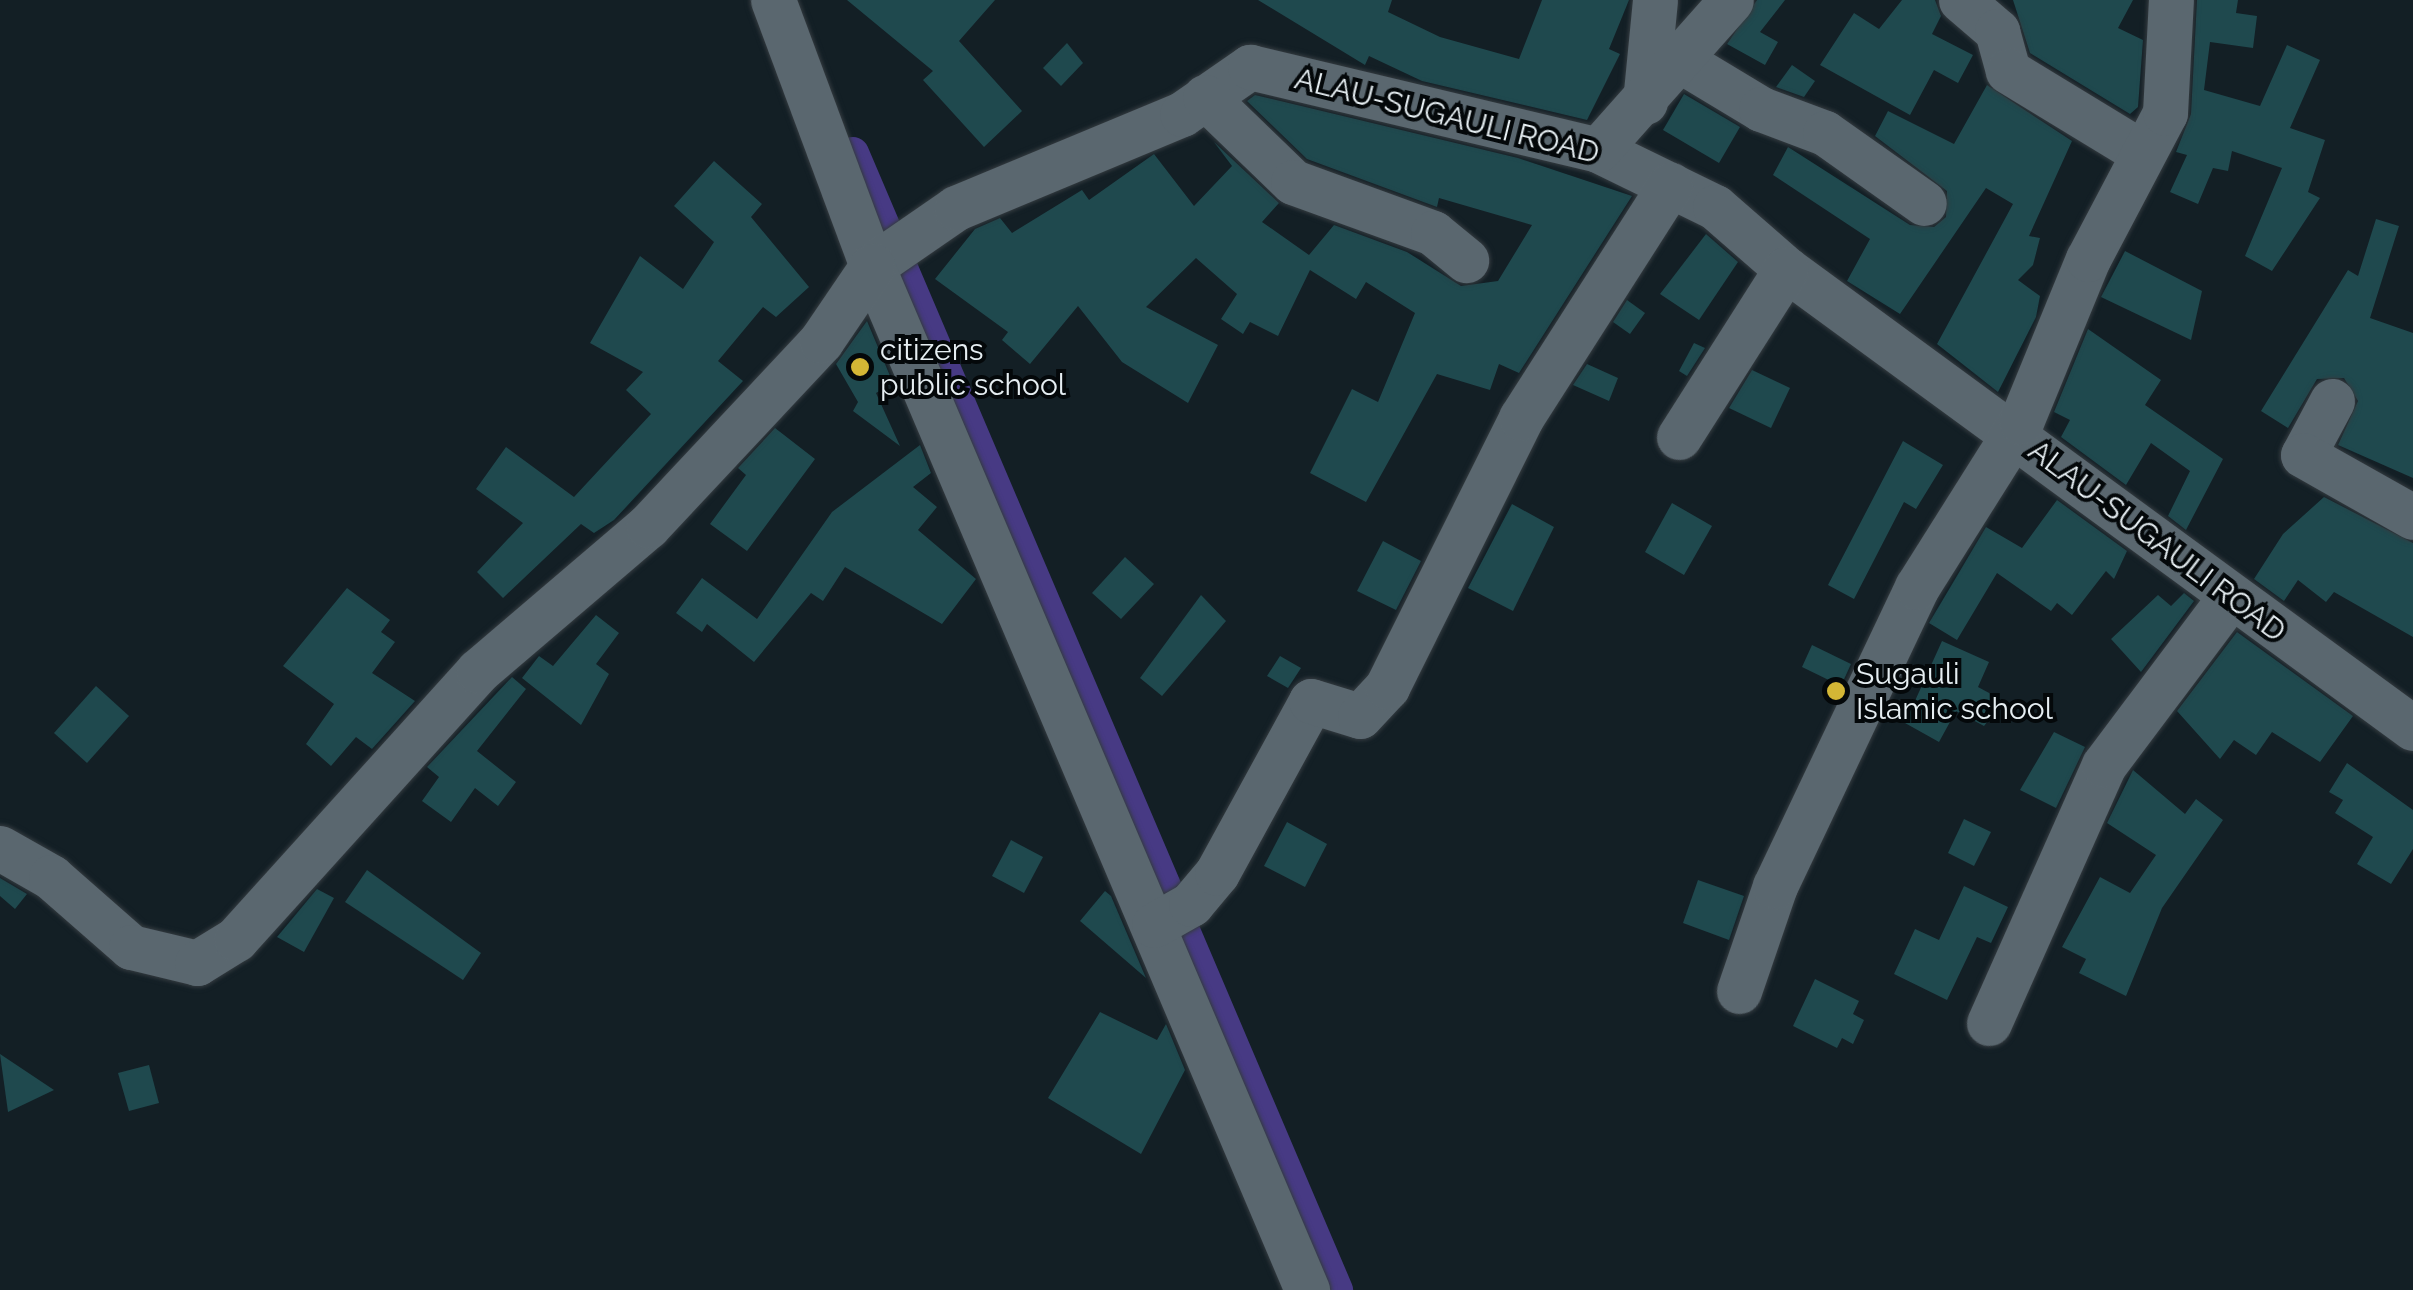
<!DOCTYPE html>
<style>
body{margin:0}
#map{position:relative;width:2413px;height:1290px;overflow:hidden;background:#131f25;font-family:Raleway,sans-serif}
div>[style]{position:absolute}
.canal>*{height:32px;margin:-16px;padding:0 16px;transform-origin:16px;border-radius:16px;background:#473a84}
.building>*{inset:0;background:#1f494e}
.roads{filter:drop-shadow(0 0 2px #343b40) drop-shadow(0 0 2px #343b40)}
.minor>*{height:45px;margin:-22.5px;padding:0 22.5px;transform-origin:22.5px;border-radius:22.5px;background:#5a676f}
.dots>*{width:28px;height:28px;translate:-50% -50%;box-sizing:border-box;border:5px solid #04080a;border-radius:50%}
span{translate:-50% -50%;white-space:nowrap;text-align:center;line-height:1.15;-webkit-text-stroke:8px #04080a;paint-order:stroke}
.street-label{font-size:30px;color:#e6eef2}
.poi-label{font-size:30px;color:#e6eef2}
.left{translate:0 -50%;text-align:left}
</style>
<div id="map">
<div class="canal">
<div style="left:853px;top:153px;width:1236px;rotate:66.94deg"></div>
</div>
<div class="building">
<div style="clip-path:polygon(847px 0,995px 0,959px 41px,1022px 111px,984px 147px,923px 80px,933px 71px)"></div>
<div style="clip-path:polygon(1258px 0,1392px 0,1388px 12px,1440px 37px,1519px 59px,1542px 0,1629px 0,1609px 49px,1620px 54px,1587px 120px,1422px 81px,1369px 56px,1365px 65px)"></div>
<div style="clip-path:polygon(1757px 0,1785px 0,1760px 32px,1778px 42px,1765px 65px,1727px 44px)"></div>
<div style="clip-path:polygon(1902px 0,1935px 0,1941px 16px,1932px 34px,1973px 55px,1958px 83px,1934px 70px,1910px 115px,1820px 65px,1854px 13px,1879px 29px)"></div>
<div style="clip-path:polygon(2013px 0,2133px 0,2118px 28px,2143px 40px,2138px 107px,2130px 114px,2030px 53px)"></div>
<div style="clip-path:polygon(2197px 0,2238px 0,2236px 13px,2257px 16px,2253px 48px,2210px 42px,2204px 90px,2260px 106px,2287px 45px,2320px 60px,2290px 128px,2325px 140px,2308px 192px,2320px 198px,2272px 271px,2245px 256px,2282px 168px,2232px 151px,2228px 171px,2213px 168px,2198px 204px,2170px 192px,2187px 155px,2176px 152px,2191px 114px)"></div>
<div style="clip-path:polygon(1067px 43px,1083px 63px,1061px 86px,1043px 68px)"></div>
<div style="clip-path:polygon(1792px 65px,1815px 81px,1804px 97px,1776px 87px)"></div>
<div style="clip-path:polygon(1987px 85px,2072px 141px,2029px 236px,2040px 238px,2033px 265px,2018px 280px,2040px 296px,2036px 317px,1998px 392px,1937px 344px,2013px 204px,1986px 188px,1900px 314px,1847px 281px,1870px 239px,1773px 175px,1788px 147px,1910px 225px,1934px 227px,1946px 217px,1947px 191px,1875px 136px,1888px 111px,1954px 144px)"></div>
<div style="clip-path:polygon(1684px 94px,1740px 127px,1719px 163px,1663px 130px)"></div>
<div style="clip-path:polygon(1255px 95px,1518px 158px,1632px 196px,1519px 373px,1499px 364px,1490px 390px,1437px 374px,1366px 502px,1310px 473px,1352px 389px,1378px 402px,1415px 313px,1366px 282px,1356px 299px,1310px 270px,1278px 336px,1250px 322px,1243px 334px,1221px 319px,1237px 294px,1196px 258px,1146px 307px,1218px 345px,1188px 403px,1122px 362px,1078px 306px,1030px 364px,1002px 340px,1008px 332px,935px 279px,975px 229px,1000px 218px,1012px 233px,1082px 190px,1089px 200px,1154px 154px,1194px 206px,1232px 166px,1214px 142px,1279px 203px,1262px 222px,1309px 255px,1334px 225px,1407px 252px,1461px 286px,1498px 281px,1532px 225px,1439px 198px,1437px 207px,1307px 159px,1247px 101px)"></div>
<div style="clip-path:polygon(714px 161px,762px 204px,751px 217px,809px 287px,776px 317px,763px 307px,718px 361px,743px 381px,614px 520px,594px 533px,581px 524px,503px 598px,477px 572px,523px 523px,476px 489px,506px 447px,574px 497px,651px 414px,626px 390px,643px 372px,590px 343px,640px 256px,683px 289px,714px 242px,674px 206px)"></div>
<div style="clip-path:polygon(2376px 219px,2399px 226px,2370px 318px,2413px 333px,2413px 478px,2338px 445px,2358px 401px,2344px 378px,2317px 379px,2288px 428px,2261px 411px,2348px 270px,2358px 276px)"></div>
<div style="clip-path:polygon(1706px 234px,1738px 262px,1699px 320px,1660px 294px)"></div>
<div style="clip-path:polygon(2125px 251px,2202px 291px,2191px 340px,2101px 297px)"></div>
<div style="clip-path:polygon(1627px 300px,1645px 313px,1630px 334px,1613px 322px)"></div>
<div style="clip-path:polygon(867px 321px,893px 383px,876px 393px,900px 446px,853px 411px,858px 402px,836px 364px)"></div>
<div style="clip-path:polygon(2088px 329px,2161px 380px,2145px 405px,2223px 459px,2186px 530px,2168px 516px,2190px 471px,2151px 443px,2126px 485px,2061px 437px,2070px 420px,2054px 412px)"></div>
<div style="clip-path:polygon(1694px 343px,1705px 348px,1687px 376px,1679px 371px)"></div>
<div style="clip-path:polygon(1587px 364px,1618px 378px,1609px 401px,1573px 385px)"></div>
<div style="clip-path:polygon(1752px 370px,1790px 388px,1771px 428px,1729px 408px)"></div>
<div style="clip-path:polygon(775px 428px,815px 459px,747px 551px,710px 524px,746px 475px,738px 468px)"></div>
<div style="clip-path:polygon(1903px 441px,1943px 465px,1916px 509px,1904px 502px,1854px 599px,1828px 585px)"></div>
<div style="clip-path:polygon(920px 445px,931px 473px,913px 487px,937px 507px,918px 530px,976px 579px,942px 624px,845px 567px,823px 601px,811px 593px,754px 662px,707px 624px,702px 632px,676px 613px,702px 578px,757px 619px,832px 512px)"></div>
<div style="clip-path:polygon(2324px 497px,2413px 543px,2413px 637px,2334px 592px,2326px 602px,2298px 580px,2284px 601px,2254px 579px,2283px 534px)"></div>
<div style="clip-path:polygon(2057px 500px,2127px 551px,2114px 579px,2106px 571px,2072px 615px,2057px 603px,2051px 611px,1997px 573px,1957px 640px,1929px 623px,1986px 527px,2022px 548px)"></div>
<div style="clip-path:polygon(1672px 503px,1712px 526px,1684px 575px,1645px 552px)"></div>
<div style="clip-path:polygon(1512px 504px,1554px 527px,1513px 611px,1468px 588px)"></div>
<div style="clip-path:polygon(1383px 541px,1421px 561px,1396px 610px,1357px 591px)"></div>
<div style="clip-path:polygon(1125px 557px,1154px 584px,1121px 619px,1092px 593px)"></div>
<div style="clip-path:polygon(347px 588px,390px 620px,381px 632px,395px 642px,372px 673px,415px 701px,372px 749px,356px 737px,331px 766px,306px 744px,334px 704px,283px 666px)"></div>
<div style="clip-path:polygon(2184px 593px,2194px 601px,2141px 672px,2111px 639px,2158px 595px,2171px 606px)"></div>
<div style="clip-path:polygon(1201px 595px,1226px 621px,1162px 696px,1140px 678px)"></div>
<div style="clip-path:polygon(596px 615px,619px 633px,596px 664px,609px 674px,581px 725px,522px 678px,539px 656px,553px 666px)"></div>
<div style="clip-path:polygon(2237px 632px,2353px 716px,2320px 762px,2272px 732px,2256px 755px,2234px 740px,2220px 759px,2177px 711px)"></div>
<div style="clip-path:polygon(1942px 641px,1989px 662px,1978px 687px,2004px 701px,1984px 726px,1956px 711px,1939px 742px,1905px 723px)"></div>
<div style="clip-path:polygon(1812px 645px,1851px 664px,1841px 686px,1802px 667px)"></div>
<div style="clip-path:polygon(1280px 656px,1301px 668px,1288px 688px,1267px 676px)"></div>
<div style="clip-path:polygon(512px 677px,526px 689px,477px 751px,516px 782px,498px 806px,475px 788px,451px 822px,422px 801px,439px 777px,427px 767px)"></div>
<div style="clip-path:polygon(96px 686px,129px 716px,87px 763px,54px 733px)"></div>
<div style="clip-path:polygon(2054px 732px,2085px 747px,2056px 808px,2020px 790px)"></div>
<div style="clip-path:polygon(2347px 763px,2413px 810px,2413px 849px,2391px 884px,2357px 864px,2373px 837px,2335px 813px,2343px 800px,2329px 792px)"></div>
<div style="clip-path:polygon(2133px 770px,2185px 814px,2196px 799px,2223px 820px,2162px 908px,2126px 996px,2079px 973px,2086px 959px,2062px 947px,2100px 877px,2130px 893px,2156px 855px,2107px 823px)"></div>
<div style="clip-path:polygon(1964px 819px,1991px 832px,1974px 866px,1948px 853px)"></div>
<div style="clip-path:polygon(1287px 822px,1327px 844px,1305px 887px,1264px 866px)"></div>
<div style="clip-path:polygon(1011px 840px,1043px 857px,1024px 893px,992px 876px)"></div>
<div style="clip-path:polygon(367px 870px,481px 953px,463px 980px,345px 902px)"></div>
<div style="clip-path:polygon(0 878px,27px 894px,15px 909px,0 896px)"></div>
<div style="clip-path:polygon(1698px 880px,1744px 896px,1729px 940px,1683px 923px)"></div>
<div style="clip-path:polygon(1964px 886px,2008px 907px,1991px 943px,1977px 937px,1947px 1000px,1894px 974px,1915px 929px,1939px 940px)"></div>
<div style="clip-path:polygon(317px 889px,334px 898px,304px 952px,277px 937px)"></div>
<div style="clip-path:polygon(1105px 891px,1111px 896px,1146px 978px,1080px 921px)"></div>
<div style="clip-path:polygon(1815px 979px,1859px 1001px,1853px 1014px,1864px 1020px,1853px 1044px,1842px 1038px,1837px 1048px,1793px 1026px)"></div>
<div style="clip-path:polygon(1100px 1012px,1157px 1040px,1166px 1024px,1185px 1070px,1141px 1154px,1048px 1098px)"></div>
<div style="clip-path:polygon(0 1054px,54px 1090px,8px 1112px)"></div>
<div style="clip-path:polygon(149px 1065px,159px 1103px,129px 1111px,118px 1073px)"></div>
</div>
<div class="roads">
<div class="minor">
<div style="left:773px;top:0;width:284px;rotate:69.6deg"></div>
<div style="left:872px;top:266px;width:102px;rotate:-34.6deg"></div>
<div style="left:956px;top:208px;width:245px;rotate:-22.6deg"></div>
<div style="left:1182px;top:114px;width:83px;rotate:-34.7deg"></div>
<div style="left:1250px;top:67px;width:358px;rotate:13.4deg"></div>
<div style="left:1598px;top:150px;width:130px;rotate:26deg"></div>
<div style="left:1715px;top:207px;width:94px;rotate:41.1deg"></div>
<div style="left:1786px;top:269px;width:777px;rotate:36.21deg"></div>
<div style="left:1961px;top:0;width:48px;rotate:40.7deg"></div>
<div style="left:1997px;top:31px;width:41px;rotate:74.6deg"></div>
<div style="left:2008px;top:71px;width:156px;rotate:31.3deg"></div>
<div style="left:1678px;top:59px;width:97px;rotate:31.1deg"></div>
<div style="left:1761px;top:109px;width:68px;rotate:20.6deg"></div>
<div style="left:1825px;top:133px;width:121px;rotate:35.3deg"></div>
<div style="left:1205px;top:97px;width:122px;rotate:44deg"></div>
<div style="left:1293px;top:182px;width:149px;rotate:20deg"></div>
<div style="left:1433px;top:233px;width:43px;rotate:39.3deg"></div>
<div style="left:1645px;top:102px;width:102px;rotate:-84.4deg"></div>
<div style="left:1598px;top:150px;width:200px;rotate:-48.4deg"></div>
<div style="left:872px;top:266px;width:1113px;rotate:66.98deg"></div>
<div style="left:2332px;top:401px;width:61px;rotate:118.2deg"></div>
<div style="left:2303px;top:455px;width:126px;rotate:29.4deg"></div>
<div style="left:1679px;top:437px;width:199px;rotate:-57.5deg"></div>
<div style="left:0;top:848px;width:59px;rotate:29.6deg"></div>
<div style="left:51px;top:877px;width:106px;rotate:41.2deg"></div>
<div style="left:131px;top:947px;width:68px;rotate:13.6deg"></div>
<div style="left:197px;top:963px;width:46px;rotate:-31.6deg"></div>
<div style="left:236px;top:939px;width:361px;rotate:-47.9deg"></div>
<div style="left:478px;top:671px;width:223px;rotate:-40.5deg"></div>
<div style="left:648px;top:526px;width:253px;rotate:-46.9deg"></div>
<div style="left:821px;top:341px;width:91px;rotate:-55.8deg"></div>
<div style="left:1154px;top:925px;width:43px;rotate:-29.6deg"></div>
<div style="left:1191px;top:904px;width:40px;rotate:-50deg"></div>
<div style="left:1217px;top:873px;width:196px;rotate:-61.3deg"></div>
<div style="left:1311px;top:701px;width:51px;rotate:17deg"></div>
<div style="left:1360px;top:716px;width:40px;rotate:-47deg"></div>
<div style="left:1387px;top:687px;width:301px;rotate:-63.5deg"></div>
<div style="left:1521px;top:418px;width:277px;rotate:-57.4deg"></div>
<div style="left:1739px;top:991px;width:111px;rotate:-71.1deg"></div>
<div style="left:1775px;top:886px;width:331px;rotate:-64.6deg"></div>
<div style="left:1917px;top:587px;width:195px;rotate:-57.8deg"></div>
<div style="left:2021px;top:422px;width:176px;rotate:-67.7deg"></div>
<div style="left:2088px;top:259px;width:165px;rotate:-62.2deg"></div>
<div style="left:2165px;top:113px;width:113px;rotate:-87deg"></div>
<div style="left:1989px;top:1023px;width:282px;rotate:-66deg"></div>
<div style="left:2104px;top:765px;width:210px;rotate:-53.1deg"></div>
</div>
</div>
<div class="dots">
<div style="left:860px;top:367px;background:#d3b635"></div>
<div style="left:1836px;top:691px;background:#d3b635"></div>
</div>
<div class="street-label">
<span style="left:1447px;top:116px;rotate:14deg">ALAU-SUGAULI ROAD</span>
<span style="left:2157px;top:541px;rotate:37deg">ALAU-SUGAULI ROAD</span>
</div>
<div class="poi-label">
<span class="left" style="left:880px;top:367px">citizens<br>public school</span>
<span class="left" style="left:1856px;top:691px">Sugauli<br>Islamic school</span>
</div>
</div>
